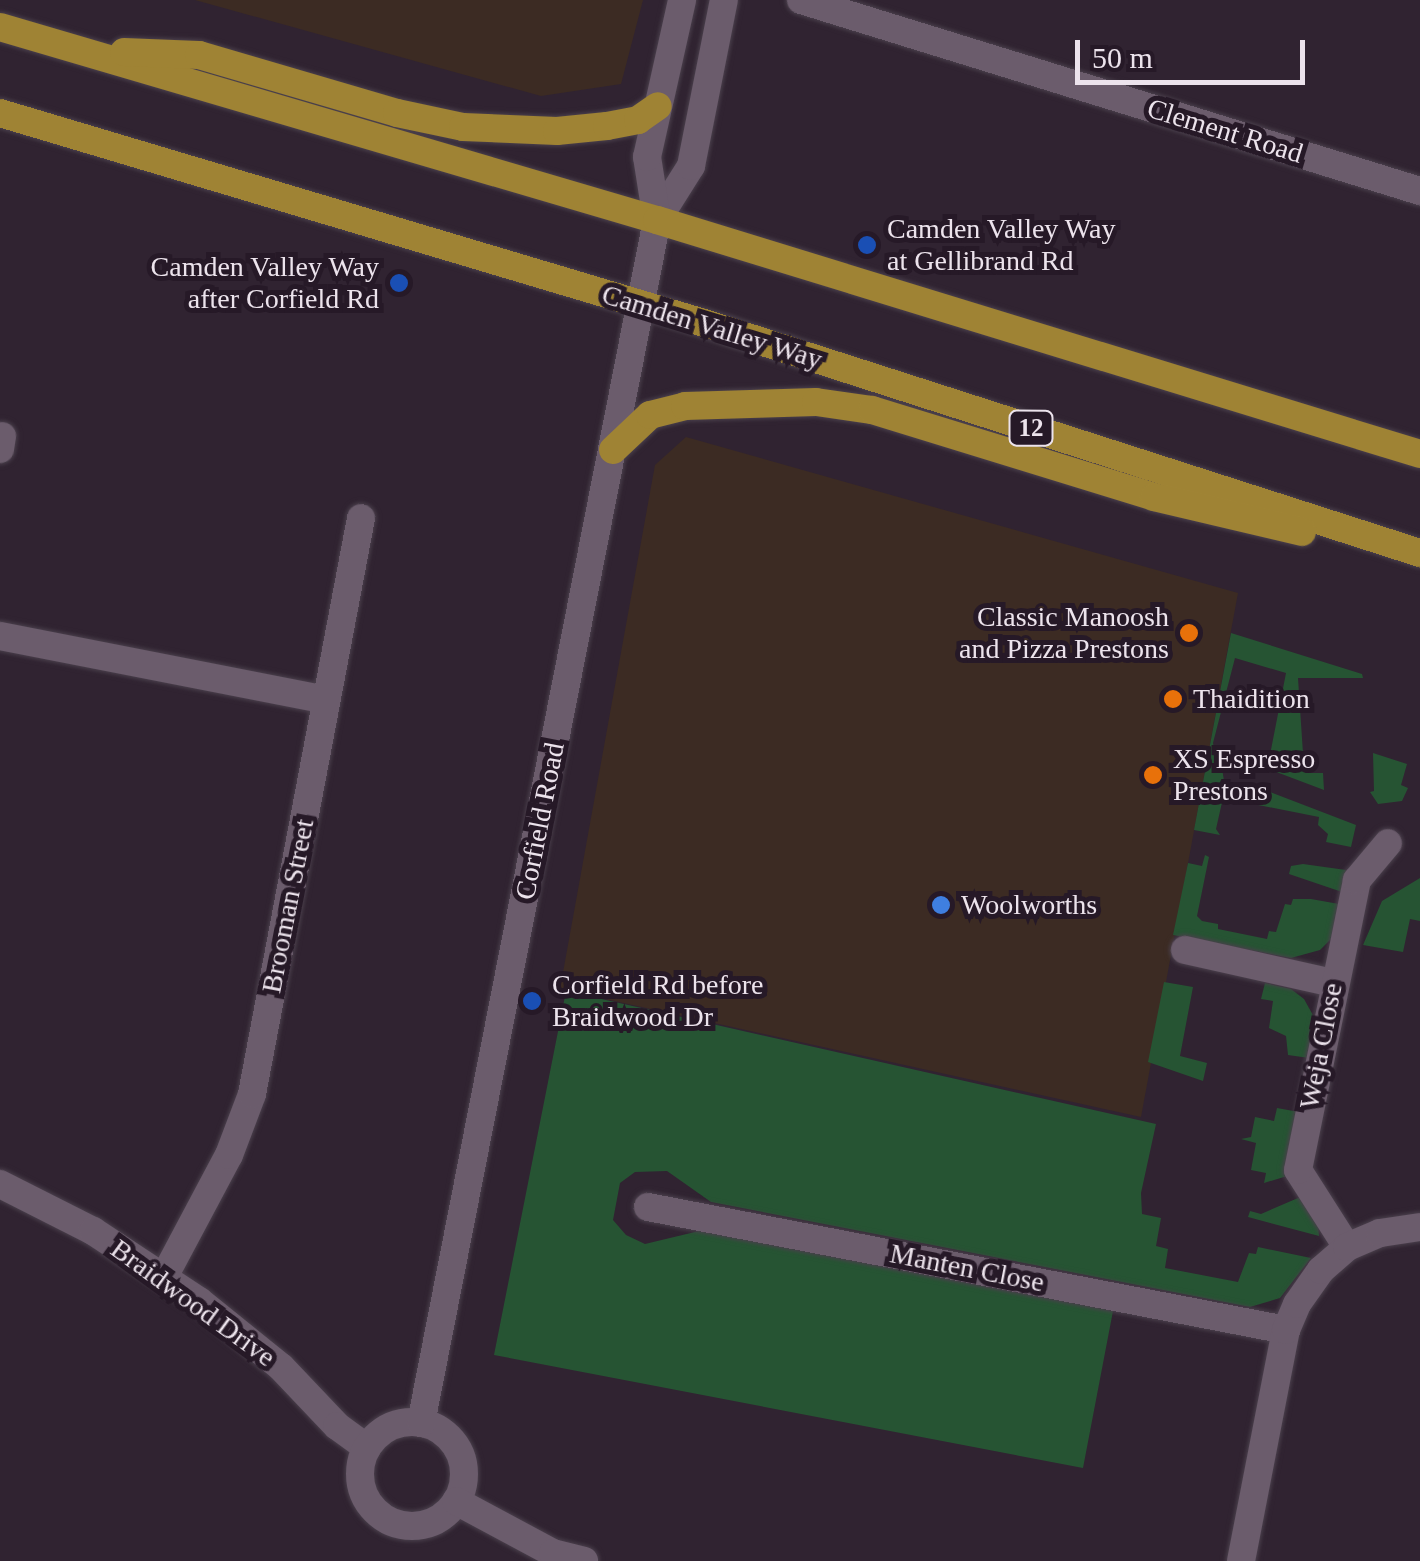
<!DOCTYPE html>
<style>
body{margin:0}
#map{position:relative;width:1420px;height:1561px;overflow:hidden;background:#302331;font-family:"Times New Roman",serif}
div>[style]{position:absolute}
.commercial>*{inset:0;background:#3c2b23}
.green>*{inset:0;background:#265433}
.roads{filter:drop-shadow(0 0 2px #4a404c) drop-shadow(0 0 2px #4a404c)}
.minor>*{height:28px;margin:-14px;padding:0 14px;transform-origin:14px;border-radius:14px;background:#6b5c6c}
.tertiary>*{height:28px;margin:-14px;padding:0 14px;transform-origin:14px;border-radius:14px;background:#6b5c6c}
.tertiary>.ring{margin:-14px;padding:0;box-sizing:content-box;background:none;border:28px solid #6b5c6c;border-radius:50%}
.primary>*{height:28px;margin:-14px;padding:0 14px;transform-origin:14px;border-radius:14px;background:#9f8334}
.dots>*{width:28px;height:28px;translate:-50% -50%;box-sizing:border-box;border:5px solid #261927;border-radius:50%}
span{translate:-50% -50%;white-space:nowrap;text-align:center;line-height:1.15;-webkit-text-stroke:10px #261927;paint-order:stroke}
.shield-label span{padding:2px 8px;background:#261927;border:2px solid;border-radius:8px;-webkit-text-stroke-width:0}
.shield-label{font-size:25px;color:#ece3ec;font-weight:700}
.street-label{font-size:28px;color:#ece3ec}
.poi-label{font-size:28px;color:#ece3ec}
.left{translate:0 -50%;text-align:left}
.right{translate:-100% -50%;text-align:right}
.scale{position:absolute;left:1075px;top:40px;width:230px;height:45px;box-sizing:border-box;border:5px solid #ece3ec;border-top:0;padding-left:12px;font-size:30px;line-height:35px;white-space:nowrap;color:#ece3ec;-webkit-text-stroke:8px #261927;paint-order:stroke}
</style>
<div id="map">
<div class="commercial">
<div style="clip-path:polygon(195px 0,643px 0,621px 84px,541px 96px)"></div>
<div style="clip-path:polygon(686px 437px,1238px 593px,1141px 1117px,560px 989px,655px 465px)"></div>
</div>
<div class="green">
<div style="clip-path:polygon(1231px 633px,1362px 674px,1363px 678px,1298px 678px,1304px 768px,1306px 773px,1323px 773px,1324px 790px,1271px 770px,1268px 765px,1286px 673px,1235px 658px,1213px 743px,1214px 749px,1234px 756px,1222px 768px,1224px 781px,1262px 789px,1356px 825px,1351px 847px,1326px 842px,1328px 834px,1318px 825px,1319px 817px,1223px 798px,1216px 829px,1220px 835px,1194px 830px)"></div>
<div style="clip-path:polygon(1373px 753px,1407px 764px,1401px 785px,1408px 788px,1402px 801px,1378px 804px,1370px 792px,1374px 791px)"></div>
<div style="clip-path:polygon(1205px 855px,1209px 857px,1197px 916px,1202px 921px,1218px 924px,1218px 929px,1267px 939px,1269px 931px,1276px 932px,1285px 904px,1291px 905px,1293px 899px,1311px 899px,1339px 904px,1332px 938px,1320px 950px,1291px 958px,1173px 935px,1188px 863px,1202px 866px)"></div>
<div style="clip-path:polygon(1303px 864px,1346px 870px,1342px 892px,1289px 874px,1291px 866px)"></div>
<div style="clip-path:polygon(1420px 878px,1420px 921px,1410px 919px,1403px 952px,1363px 945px,1382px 901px)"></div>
<div style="clip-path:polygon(1164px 982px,1193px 987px,1180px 1056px,1207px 1063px,1203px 1081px,1148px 1062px)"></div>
<div style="clip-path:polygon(1265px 983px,1291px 989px,1304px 999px,1314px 1017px,1309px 1058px,1288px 1055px,1286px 1036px,1269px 1028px,1273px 1001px,1261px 999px)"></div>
<div style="clip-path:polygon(566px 991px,1156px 1124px,1141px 1193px,1142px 1214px,1161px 1218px,1156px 1246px,1168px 1249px,1165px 1268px,1238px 1282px,1249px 1253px,1256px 1254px,1258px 1247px,1311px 1258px,1280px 1298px,1250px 1307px,711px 1202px,667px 1171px,635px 1172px,620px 1183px,613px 1220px,626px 1235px,645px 1244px,699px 1231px,1113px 1311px,1083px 1468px,494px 1355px)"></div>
<div style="clip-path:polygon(1277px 1108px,1299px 1112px,1297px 1173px,1264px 1183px,1266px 1173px,1251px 1170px,1256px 1143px,1241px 1139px,1251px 1137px,1255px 1117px,1274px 1121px)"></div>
<div style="clip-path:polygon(1305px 1195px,1318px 1221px,1319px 1236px,1248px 1217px,1250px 1211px,1261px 1214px)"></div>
</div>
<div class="roads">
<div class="minor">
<div style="left:801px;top:0;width:648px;rotate:17.15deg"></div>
<div style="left:0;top:449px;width:13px;rotate:-81deg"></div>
<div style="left:0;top:636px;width:332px;rotate:11.1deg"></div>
<div style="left:1185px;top:950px;width:152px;rotate:12.6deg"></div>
<div style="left:648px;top:1207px;width:650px;rotate:10.91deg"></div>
<div style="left:1347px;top:1247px;width:91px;rotate:-122.5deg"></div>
<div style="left:1298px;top:1170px;width:296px;rotate:-78.5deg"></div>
<div style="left:1357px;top:880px;width:48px;rotate:-50deg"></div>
<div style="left:164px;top:1277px;width:138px;rotate:-62deg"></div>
<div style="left:229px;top:1155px;width:65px;rotate:-69.3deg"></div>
<div style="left:252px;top:1094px;width:586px;rotate:-79.28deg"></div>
<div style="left:1241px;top:1561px;width:235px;rotate:-79deg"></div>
<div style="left:1286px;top:1330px;width:28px;rotate:-67deg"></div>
<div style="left:1297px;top:1304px;width:42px;rotate:-54.8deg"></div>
<div style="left:1321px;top:1270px;width:35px;rotate:-41deg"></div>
<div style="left:1347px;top:1247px;width:36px;rotate:-23deg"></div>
<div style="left:1380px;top:1233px;width:40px;rotate:-8.5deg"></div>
</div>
<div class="tertiary">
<div style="left:657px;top:220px;width:64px;rotate:-57.8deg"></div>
<div style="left:691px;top:166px;width:169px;rotate:-78.8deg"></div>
<div style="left:0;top:1184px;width:104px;rotate:26.8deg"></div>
<div style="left:93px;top:1231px;width:127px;rotate:33.4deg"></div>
<div style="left:199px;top:1301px;width:105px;rotate:38.8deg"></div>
<div style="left:281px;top:1367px;width:81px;rotate:46.5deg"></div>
<div style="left:337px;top:1426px;width:37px;rotate:36deg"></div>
<div class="ring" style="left:360px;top:1422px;width:76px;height:76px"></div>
<div style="left:421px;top:1423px;width:1226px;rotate:-78.9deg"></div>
<div style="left:657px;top:220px;width:64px;rotate:-99deg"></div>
<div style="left:647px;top:157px;width:161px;rotate:-77.4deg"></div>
<div style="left:456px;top:1501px;width:110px;rotate:28.2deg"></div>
<div style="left:553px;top:1553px;width:32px;rotate:14deg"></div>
</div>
<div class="primary">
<div style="left:0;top:27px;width:685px;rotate:16.37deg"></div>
<div style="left:657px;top:220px;width:798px;rotate:17.05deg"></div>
<div style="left:124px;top:52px;width:75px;rotate:2.3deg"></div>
<div style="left:199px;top:55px;width:206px;rotate:16.3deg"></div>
<div style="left:397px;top:113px;width:67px;rotate:12deg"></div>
<div style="left:463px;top:127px;width:94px;rotate:2.4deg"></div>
<div style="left:557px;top:131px;width:50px;rotate:-5.7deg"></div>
<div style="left:607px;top:126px;width:32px;rotate:-11deg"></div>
<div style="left:638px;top:120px;width:24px;rotate:-35deg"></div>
<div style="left:0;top:113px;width:735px;rotate:16.61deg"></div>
<div style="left:704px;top:323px;width:752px;rotate:17.81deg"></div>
<div style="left:613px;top:450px;width:51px;rotate:-43.4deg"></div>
<div style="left:650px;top:415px;width:36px;rotate:-14deg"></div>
<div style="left:685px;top:406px;width:131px;rotate:-1.7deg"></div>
<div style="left:816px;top:402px;width:57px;rotate:8.1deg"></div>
<div style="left:872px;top:410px;width:295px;rotate:17.1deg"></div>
<div style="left:1154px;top:497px;width:152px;rotate:13.3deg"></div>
</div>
</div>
<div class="dots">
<div style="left:867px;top:245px;background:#1a4fb4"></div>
<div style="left:399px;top:283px;background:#1a4fb4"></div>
<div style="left:1189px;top:633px;background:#e8710a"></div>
<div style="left:1173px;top:699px;background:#e8710a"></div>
<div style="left:1153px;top:775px;background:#e8710a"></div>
<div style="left:941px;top:905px;background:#3f7fe0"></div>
<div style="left:532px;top:1001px;background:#1a4fb4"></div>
</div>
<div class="shield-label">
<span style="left:1031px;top:428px">12</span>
</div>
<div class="street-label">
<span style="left:1225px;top:131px;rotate:17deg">Clement Road</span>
<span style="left:712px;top:327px;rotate:17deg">Camden Valley Way</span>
<span style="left:540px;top:821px;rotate:-79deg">Corfield Road</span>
<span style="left:288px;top:906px;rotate:-79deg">Brooman Street</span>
<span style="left:1321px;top:1046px;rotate:-79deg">Weja Close</span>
<span style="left:967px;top:1268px;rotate:11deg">Manten Close</span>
<span style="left:193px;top:1303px;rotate:36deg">Braidwood Drive</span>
</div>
<div class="poi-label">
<span class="left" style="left:887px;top:245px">Camden Valley Way<br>at Gellibrand Rd</span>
<span class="right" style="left:379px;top:283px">Camden Valley Way<br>after Corfield Rd</span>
<span class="right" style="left:1169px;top:633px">Classic Manoosh<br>and Pizza Prestons</span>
<span class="left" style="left:1193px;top:699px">Thaidition</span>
<span class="left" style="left:1173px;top:775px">XS Espresso<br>Prestons</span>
<span class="left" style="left:961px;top:905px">Woolworths</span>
<span class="left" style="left:552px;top:1001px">Corfield Rd before<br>Braidwood Dr</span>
</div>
<div class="scale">50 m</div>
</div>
